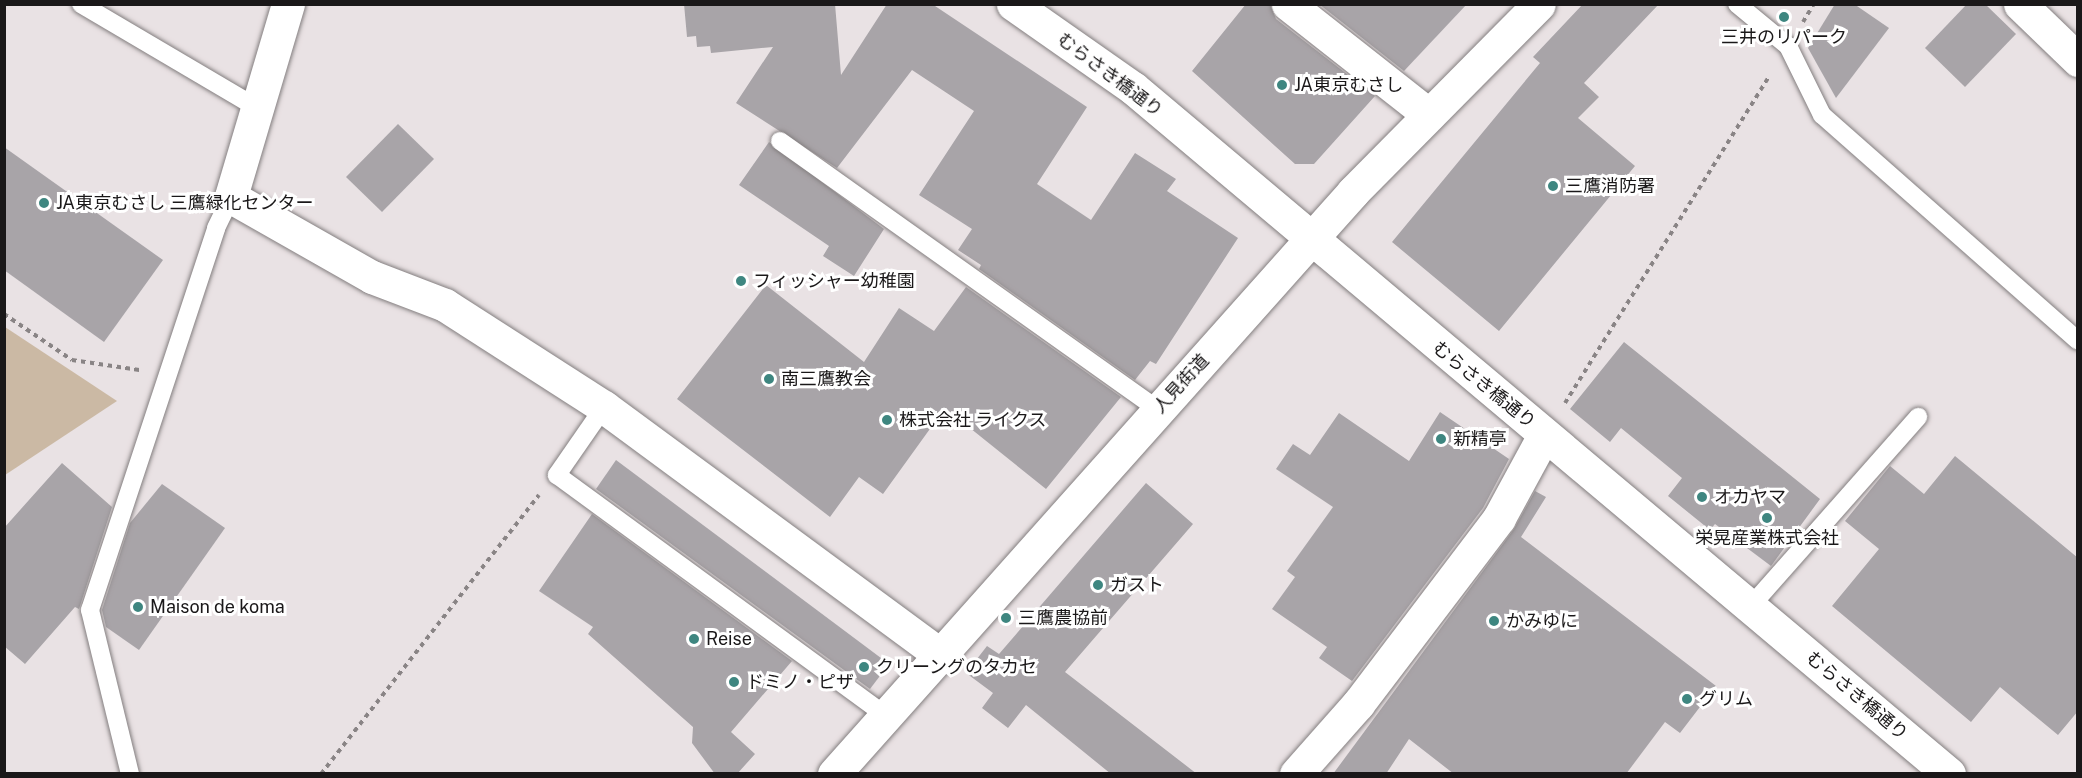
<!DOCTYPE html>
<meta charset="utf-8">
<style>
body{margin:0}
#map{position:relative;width:2082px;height:778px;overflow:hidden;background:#e9e2e4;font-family:"Public Sans","Noto Sans JP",sans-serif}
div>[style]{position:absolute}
.green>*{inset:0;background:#cbb9a4}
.building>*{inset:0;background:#a8a4a8}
.path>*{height:4px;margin-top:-2px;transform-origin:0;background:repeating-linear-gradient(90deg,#898485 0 4.5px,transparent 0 9px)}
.roads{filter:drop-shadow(0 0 2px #837e7f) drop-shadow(0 0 2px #837e7f)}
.lane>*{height:18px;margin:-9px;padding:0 9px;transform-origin:9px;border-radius:9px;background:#fff}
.street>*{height:33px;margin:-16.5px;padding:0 16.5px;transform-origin:16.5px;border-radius:16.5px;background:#fff}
.secondary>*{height:33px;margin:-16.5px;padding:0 16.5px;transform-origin:16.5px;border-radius:16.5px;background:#fff}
.dots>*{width:16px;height:16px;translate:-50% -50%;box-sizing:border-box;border:3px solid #fff;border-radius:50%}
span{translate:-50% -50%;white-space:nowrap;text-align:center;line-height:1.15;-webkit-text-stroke:6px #fff;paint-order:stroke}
.poi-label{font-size:18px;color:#1a1819}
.left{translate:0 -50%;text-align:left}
.street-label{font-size:18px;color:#1a1819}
.frame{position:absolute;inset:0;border:6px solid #1a1819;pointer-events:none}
</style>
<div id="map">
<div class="green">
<div style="clip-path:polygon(5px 327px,117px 401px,5px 475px)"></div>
</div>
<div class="building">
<div style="clip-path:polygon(684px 4px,835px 4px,841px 75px,887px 4px,932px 4px,1087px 107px,1037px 184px,1091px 220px,1135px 153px,1176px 179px,1167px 191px,1238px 238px,1156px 364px,1150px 361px,1135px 380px,979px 269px,981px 265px,958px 250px,972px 229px,919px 195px,974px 111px,912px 70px,837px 168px,736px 103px,773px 47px,711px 53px,710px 46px,697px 47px,696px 36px,687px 37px)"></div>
<div style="clip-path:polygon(1246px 4px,1270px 4px,1276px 19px,1375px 96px,1314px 164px,1295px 164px,1192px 71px)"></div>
<div style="clip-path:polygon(1319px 4px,1467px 4px,1404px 71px)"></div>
<div style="clip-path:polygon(1583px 4px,1659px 4px,1584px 83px,1599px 97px,1578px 118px,1635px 166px,1499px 331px,1392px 242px,1540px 63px,1533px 57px)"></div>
<div style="clip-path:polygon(1835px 4px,1854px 4px,1889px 28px,1836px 98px,1808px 48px)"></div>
<div style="clip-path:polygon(1967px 4px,1985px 4px,2016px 34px,1965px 87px,1925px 48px)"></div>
<div style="clip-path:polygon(398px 124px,434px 159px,382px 212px,346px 177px)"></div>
<div style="clip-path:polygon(769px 142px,884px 229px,854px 276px,823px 256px,829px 246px,739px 185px)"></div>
<div style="clip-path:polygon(4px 147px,163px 260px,104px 342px,4px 270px)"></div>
<div style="clip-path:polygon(766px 285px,864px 362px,899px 308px,934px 331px,966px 287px,1121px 397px,1046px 489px,945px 408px,883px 494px,859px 477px,830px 517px,677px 399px)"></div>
<div style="clip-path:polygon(1624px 342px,1820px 499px,1771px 566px,1715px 524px,1710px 530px,1668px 496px,1682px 478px,1621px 428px,1610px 442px,1570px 409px)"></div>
<div style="clip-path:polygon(1440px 412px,1509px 459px,1483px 508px,1352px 681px,1319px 658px,1327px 647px,1272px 609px,1295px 577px,1287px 571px,1333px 507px,1276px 469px,1293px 444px,1310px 455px,1339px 413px,1409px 461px)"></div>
<div style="clip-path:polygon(1955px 456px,2078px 558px,2078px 711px,2058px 735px,2000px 687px,1971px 722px,1832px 606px,1879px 549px,1845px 521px,1890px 466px,1924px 494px)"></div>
<div style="clip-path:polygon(616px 460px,889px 664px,870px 689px,596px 489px)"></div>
<div style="clip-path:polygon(62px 463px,112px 507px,79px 609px,75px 607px,25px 664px,4px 646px,4px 528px)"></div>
<div style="clip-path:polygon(1146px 483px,1193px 524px,1065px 672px,1197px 774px,1111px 774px,1026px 705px,1008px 728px,982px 708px,993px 693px,966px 673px,987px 646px,999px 654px)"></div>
<div style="clip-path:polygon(162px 484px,225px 528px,139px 650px,106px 627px,102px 610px,130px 523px)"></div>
<div style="clip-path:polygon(1535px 491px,1546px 497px,1521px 537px,1716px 686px,1680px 733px,1665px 722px,1626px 774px,1454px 774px,1409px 739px,1386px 774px,1333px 774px,1514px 529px)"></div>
<div style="clip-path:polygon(592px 514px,792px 661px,731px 732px,755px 754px,737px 774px,715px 774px,692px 743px,693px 727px,588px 634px,593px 627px,539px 591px)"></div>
</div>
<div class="path">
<div style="left:1803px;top:22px;width:21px;rotate:-59deg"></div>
<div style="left:4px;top:314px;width:82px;rotate:34.1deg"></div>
<div style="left:72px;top:360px;width:68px;rotate:8.5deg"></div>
<div style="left:1565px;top:403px;width:385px;rotate:-58deg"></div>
<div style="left:321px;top:774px;width:354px;rotate:-52deg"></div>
</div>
<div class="roads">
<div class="lane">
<div style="left:81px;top:4px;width:209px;rotate:30.5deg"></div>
<div style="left:1737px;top:4px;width:66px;rotate:39.5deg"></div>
<div style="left:1788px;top:46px;width:77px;rotate:63.8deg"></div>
<div style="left:1822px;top:115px;width:341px;rotate:41.4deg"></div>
<div style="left:780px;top:141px;width:464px;rotate:35.4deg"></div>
<div style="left:604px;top:407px;width:83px;rotate:124.7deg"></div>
<div style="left:557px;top:475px;width:406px;rotate:36.2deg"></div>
<div style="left:1750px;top:607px;width:254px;rotate:-48.5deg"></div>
<div style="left:130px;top:774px;width:169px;rotate:-103.7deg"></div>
<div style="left:90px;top:610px;width:402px;rotate:-71.7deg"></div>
<div style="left:216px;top:228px;width:34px;rotate:-64deg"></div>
</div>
<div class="street">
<div style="left:288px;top:4px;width:201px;rotate:106.5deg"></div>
<div style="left:231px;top:197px;width:162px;rotate:29.6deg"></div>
<div style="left:372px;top:277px;width:78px;rotate:21deg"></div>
<div style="left:445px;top:305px;width:189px;rotate:32.7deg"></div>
<div style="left:604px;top:407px;width:416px;rotate:36.4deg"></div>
<div style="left:1288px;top:4px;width:179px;rotate:38.2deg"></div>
<div style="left:2020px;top:4px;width:81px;rotate:44deg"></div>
<div style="left:1296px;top:774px;width:94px;rotate:-48.5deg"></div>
<div style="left:1358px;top:704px;width:233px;rotate:-52.8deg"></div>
<div style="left:1499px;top:518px;width:94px;rotate:-61.5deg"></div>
</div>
<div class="secondary">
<div style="left:1013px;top:4px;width:146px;rotate:35deg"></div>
<div style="left:1133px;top:88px;width:1066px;rotate:40.05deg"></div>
<div style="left:834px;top:774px;width:780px;rotate:-48.27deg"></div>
<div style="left:1353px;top:192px;width:264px;rotate:-45.3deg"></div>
</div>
</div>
<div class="dots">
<div style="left:1784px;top:17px;background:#3e8680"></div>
<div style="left:1282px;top:85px;background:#3e8680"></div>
<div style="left:1553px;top:186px;background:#3e8680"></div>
<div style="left:44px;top:203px;background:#3e8680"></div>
<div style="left:741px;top:281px;background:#3e8680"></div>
<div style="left:769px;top:379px;background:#3e8680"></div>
<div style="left:887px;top:420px;background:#3e8680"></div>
<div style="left:1441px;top:439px;background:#3e8680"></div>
<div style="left:1702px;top:497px;background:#3e8680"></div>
<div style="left:1767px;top:518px;background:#3e8680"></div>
<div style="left:1098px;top:585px;background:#3e8680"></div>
<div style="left:138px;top:607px;background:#3e8680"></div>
<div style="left:1006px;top:618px;background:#3e8680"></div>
<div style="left:1494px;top:621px;background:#3e8680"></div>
<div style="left:694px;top:639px;background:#3e8680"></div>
<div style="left:864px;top:667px;background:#3e8680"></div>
<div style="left:734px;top:682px;background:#3e8680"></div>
<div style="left:1687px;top:699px;background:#3e8680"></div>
</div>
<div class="poi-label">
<span style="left:1784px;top:37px">三井のリパーク</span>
<span class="left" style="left:1294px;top:85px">JA東京むさし</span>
<span class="left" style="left:1565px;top:186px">三鷹消防署</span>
<span class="left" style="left:56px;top:203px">JA東京むさし 三鷹緑化センター</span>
<span class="left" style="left:753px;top:281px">フィッシャー幼稚園</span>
<span class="left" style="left:781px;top:379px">南三鷹教会</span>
<span class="left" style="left:899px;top:420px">株式会社 ライクス</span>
<span class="left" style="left:1453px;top:439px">新精亭</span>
<span class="left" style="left:1714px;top:497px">オカヤマ</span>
<span style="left:1767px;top:538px">栄晃産業株式会社</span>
<span class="left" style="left:1110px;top:585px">ガスト</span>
<span class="left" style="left:150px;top:607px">Maison de koma</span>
<span class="left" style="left:1018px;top:618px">三鷹農協前</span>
<span class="left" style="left:1506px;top:621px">かみゆに</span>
<span class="left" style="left:706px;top:639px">Reise</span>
<span class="left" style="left:876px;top:667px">クリーングのタカセ</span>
<span class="left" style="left:746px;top:682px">ドミノ・ピザ</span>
<span class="left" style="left:1699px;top:699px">グリム</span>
</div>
<div class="street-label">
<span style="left:1110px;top:75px;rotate:37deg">むらさき橋通り</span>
<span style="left:1181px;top:384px;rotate:-47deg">人見街道</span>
<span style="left:1484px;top:385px;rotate:39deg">むらさき橋通り</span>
<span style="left:1857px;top:696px;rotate:40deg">むらさき橋通り</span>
</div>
<div class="frame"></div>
</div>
